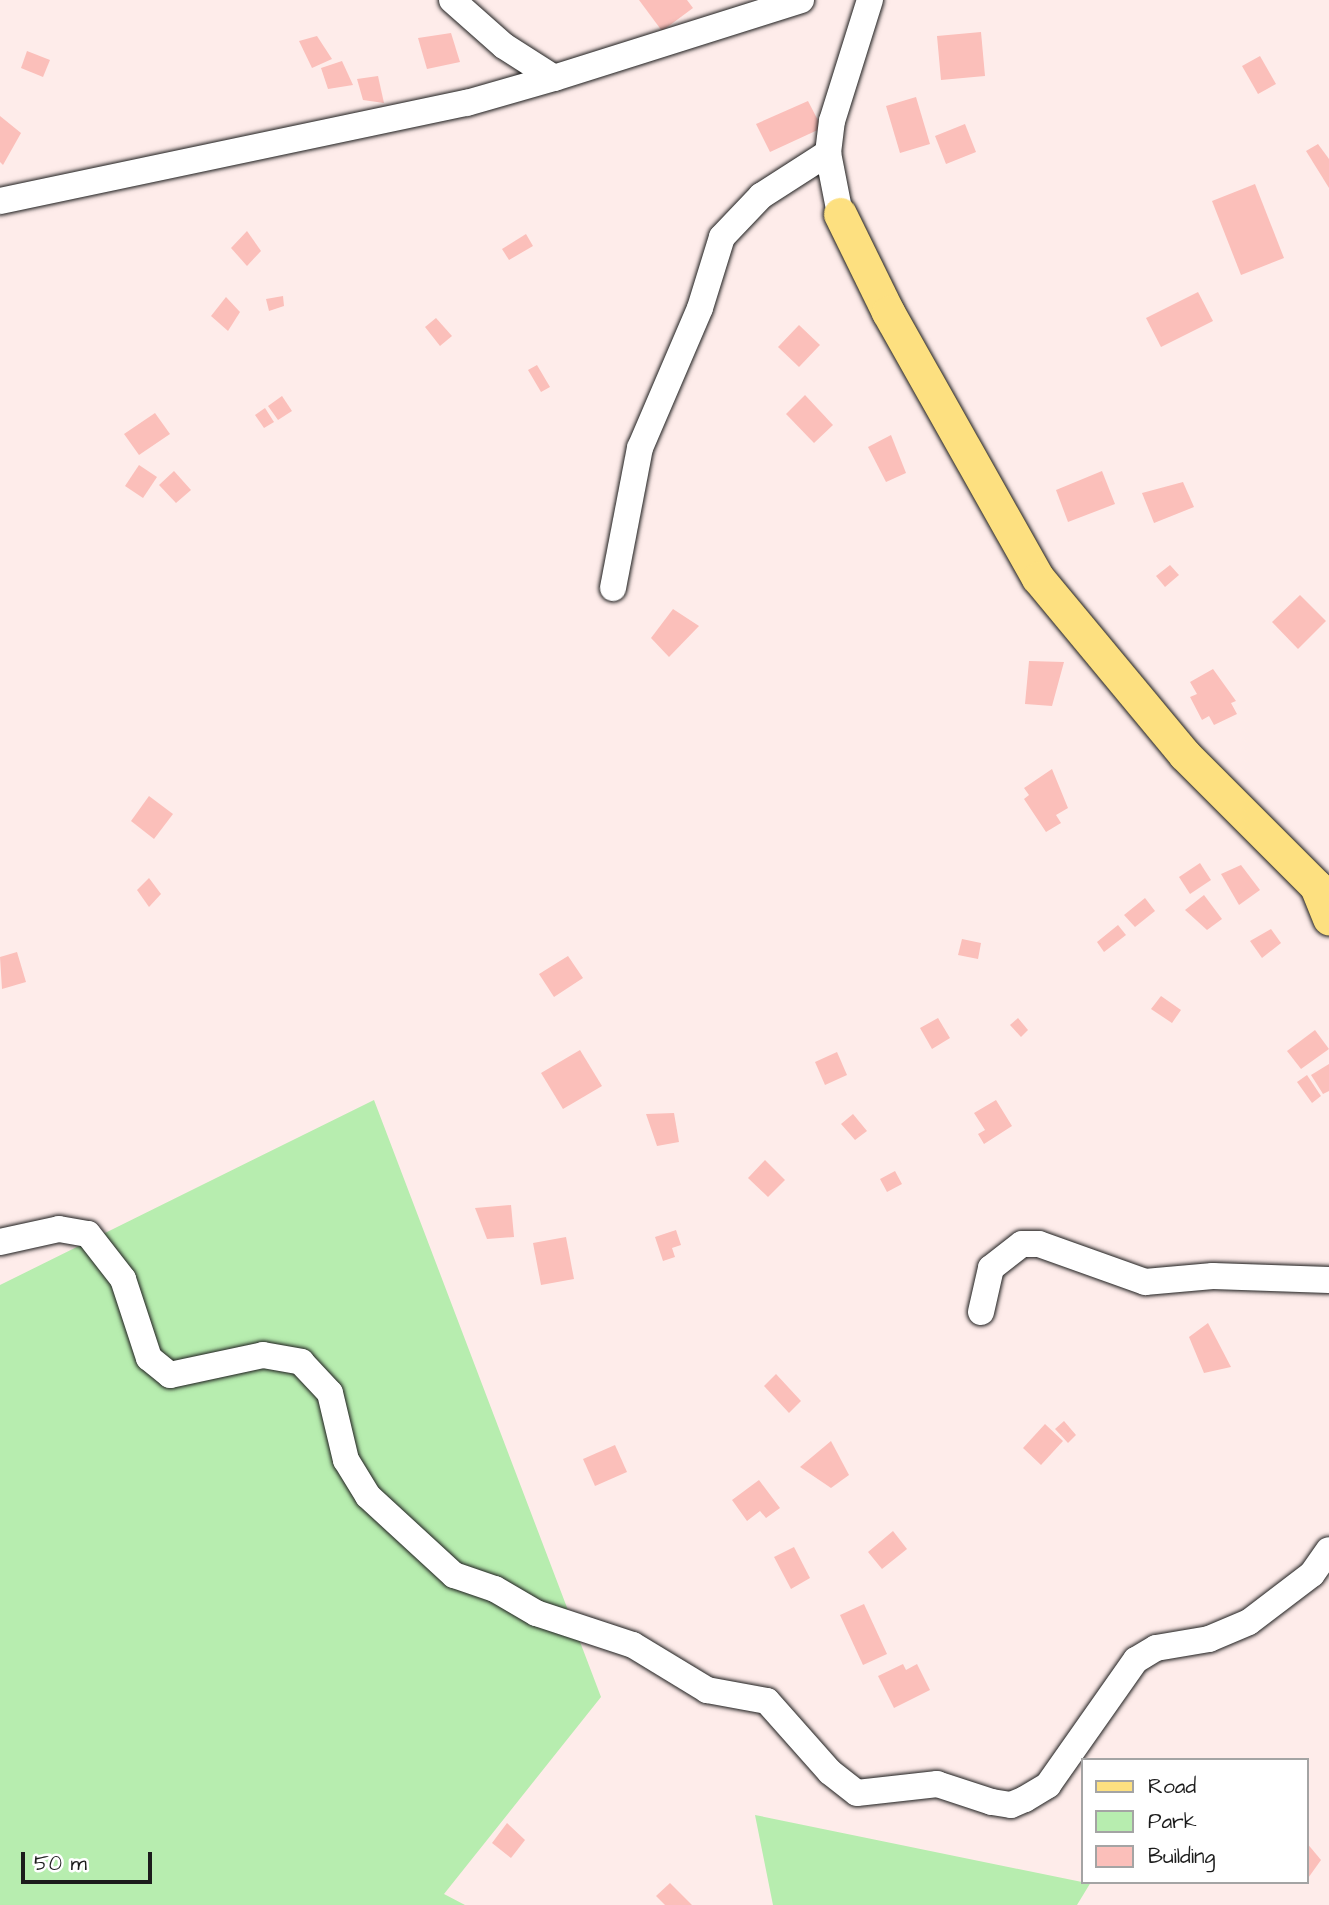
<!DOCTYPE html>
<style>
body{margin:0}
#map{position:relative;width:1329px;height:1905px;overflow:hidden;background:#feecea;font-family:"Architects Daughter",sans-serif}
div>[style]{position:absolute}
.green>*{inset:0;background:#b7edaf}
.building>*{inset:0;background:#fbbfba}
.roads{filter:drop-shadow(0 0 2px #1c1c1c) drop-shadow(0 0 2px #1c1c1c)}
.minor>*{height:26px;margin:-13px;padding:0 13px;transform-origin:13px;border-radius:13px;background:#fff}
.major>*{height:33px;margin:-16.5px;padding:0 16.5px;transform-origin:16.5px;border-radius:16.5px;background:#fde080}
span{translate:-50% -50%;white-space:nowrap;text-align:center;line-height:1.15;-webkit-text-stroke:5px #fff;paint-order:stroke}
.legend{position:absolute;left:1081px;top:1758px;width:228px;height:126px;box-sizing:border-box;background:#fff;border:2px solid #a4a4a4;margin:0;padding:9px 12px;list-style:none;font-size:21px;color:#1c1c1c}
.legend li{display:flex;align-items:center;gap:14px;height:35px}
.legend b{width:35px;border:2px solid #a4a4a4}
.scale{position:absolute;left:21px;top:1852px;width:131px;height:32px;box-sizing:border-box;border:4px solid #1c1c1c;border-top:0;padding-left:9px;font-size:21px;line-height:24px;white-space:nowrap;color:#1c1c1c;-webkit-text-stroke:5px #fff;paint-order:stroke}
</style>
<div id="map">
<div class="green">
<div style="clip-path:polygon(374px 1100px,601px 1697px,444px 1894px,465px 1905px,0 1905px,0 1285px)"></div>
<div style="clip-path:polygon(755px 1815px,1082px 1882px,1091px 1882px,1077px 1905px,773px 1905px)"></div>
</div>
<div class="building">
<div style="clip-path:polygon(639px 0,687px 0,693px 8px,662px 31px)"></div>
<div style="clip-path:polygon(981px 32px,985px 76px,941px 80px,937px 36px)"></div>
<div style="clip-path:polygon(451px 33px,460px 62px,427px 69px,418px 38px)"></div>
<div style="clip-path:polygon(317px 36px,332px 59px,312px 68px,299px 41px)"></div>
<div style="clip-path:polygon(27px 51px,50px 60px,43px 77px,21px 68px)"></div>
<div style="clip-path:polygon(1260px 56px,1276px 84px,1258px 94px,1242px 66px)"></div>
<div style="clip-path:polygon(342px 61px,353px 85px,328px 89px,321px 68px)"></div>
<div style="clip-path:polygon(378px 76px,384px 103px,363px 100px,357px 79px)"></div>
<div style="clip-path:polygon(916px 97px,930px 144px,900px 153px,886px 106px)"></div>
<div style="clip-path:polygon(808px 101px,822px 128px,770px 152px,756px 124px)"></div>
<div style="clip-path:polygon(0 116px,21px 133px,3px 165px,0 162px)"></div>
<div style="clip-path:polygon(965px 124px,976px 152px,946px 164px,935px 136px)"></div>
<div style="clip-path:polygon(1318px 144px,1329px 159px,1329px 188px,1306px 151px)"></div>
<div style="clip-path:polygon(1255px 184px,1284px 258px,1241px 275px,1212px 201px)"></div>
<div style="clip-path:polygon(247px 231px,261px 251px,247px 266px,231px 248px)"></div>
<div style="clip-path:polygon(526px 234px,533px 246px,509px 260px,502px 249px)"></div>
<div style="clip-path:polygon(1198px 292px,1213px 321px,1161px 347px,1146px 318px)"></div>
<div style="clip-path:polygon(283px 296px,284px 306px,269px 311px,266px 299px)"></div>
<div style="clip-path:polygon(226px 297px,240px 312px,228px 331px,211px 316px)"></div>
<div style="clip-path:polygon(436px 318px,452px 336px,440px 346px,425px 327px)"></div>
<div style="clip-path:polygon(799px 325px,820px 345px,799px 367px,778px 347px)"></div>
<div style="clip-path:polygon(537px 365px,550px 387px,541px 392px,528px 370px)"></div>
<div style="clip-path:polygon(805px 395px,833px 425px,814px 443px,786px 414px)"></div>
<div style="clip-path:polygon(282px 396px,292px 411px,278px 420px,268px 406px)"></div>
<div style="clip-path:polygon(265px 408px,274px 422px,264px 428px,255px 415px)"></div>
<div style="clip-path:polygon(155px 413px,170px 434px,139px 455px,124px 434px)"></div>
<div style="clip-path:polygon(891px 435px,906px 473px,886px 482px,868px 447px)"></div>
<div style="clip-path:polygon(139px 465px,157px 477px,143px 498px,125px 486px)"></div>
<div style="clip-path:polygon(174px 471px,191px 490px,176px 503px,159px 485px)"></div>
<div style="clip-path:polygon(1102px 471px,1115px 504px,1068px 522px,1056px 490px)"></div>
<div style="clip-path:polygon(1183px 482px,1194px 507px,1154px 523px,1142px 493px)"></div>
<div style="clip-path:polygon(1170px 565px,1179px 575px,1165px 587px,1156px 576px)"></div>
<div style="clip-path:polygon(1300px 595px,1326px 621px,1298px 649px,1272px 622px)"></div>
<div style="clip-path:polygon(673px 609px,699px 626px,669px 657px,651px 638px)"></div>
<div style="clip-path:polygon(1029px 661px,1064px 662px,1052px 706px,1025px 704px)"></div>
<div style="clip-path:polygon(1213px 669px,1236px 701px,1231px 703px,1237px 714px,1214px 725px,1209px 716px,1202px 720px,1190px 697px,1197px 694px,1190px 682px)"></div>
<div style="clip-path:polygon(1052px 769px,1068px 808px,1056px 815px,1061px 823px,1046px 832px,1024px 799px,1029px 795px,1024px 788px)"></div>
<div style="clip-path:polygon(149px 796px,173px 814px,154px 839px,131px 821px)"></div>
<div style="clip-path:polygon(1200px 863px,1211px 880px,1190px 894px,1179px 877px)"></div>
<div style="clip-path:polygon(1241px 865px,1260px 890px,1239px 905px,1221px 874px)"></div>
<div style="clip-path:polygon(149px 878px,161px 894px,149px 907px,137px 890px)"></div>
<div style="clip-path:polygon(1204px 895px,1222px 919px,1207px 930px,1185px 910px)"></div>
<div style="clip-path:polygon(1145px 898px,1155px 911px,1135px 927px,1124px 915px)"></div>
<div style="clip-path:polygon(1118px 925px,1126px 935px,1104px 952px,1097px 942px)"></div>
<div style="clip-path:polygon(1271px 929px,1281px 943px,1262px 958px,1250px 941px)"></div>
<div style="clip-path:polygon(962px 939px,981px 943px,978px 959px,958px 955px)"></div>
<div style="clip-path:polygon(17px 952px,26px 982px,2px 989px,0 957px)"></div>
<div style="clip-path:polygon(568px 956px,583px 978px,554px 997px,539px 974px)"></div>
<div style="clip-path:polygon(1161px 996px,1181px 1010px,1172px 1023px,1151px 1009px)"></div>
<div style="clip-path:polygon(938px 1018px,950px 1038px,932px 1049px,920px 1028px)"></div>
<div style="clip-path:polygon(1018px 1018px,1028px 1030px,1021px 1037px,1010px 1025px)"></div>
<div style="clip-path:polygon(1315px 1030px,1329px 1049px,1301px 1069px,1287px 1051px)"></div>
<div style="clip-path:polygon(580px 1050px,602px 1086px,563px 1109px,541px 1073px)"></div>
<div style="clip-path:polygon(837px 1052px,847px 1075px,825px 1085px,815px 1062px)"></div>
<div style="clip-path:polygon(1329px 1064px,1329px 1091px,1323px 1094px,1311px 1075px)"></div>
<div style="clip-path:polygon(1307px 1075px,1321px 1096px,1312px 1103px,1297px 1082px)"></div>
<div style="clip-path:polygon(996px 1100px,1012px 1126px,984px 1144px,978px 1134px,985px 1130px,974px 1113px)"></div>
<div style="clip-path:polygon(674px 1113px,679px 1142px,657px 1146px,646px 1114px)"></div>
<div style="clip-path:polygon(853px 1114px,867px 1131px,855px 1140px,841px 1124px)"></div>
<div style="clip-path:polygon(765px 1160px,785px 1180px,768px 1197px,748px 1178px)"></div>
<div style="clip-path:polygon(895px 1171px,902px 1184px,887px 1192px,880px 1179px)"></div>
<div style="clip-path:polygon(511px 1205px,514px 1237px,487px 1239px,475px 1208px)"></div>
<div style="clip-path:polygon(676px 1230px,681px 1245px,672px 1248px,675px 1257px,663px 1261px,655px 1237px)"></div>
<div style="clip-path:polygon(566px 1237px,574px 1279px,541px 1285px,533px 1243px)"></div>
<div style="clip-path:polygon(1208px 1323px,1231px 1367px,1204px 1373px,1189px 1337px)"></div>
<div style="clip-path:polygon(776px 1374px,801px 1401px,789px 1413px,764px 1386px)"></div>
<div style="clip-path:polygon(1064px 1421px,1076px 1435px,1068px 1443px,1055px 1429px)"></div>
<div style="clip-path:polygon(1045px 1424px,1063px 1441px,1041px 1465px,1023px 1448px)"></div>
<div style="clip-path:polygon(831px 1441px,849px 1475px,831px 1488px,800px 1467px)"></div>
<div style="clip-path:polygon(615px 1445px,627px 1472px,595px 1486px,583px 1459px)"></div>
<div style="clip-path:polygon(759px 1480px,780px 1508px,766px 1518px,760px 1511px,747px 1521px,732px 1500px)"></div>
<div style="clip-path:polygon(893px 1531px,907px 1549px,882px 1569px,868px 1552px)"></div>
<div style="clip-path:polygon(794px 1547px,810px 1578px,791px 1589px,774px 1557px)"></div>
<div style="clip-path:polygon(864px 1604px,887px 1654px,863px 1665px,840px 1615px)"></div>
<div style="clip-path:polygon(903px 1664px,906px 1670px,917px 1664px,930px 1690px,894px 1708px,878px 1676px)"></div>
<div style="clip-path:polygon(507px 1823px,525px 1840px,511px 1858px,492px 1843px)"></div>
<div style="clip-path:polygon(1306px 1842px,1321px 1860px,1306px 1881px)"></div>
<div style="clip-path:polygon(670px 1883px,692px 1905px,665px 1905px,656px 1896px)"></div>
</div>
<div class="roads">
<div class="minor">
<div style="left:452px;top:0;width:69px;rotate:41.5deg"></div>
<div style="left:504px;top:46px;width:59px;rotate:32.6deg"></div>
<div style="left:554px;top:78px;width:259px;rotate:-17.5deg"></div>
<div style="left:0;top:201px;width:477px;rotate:-11.9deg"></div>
<div style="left:467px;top:103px;width:91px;rotate:-16deg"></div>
<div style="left:840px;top:214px;width:62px;rotate:-101.1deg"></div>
<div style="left:828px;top:153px;width:32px;rotate:-83deg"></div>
<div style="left:832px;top:121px;width:127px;rotate:-72.6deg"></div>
<div style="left:613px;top:588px;width:143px;rotate:-79.1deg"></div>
<div style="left:640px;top:448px;width:152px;rotate:-66.8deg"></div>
<div style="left:700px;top:308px;width:74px;rotate:-72.8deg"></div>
<div style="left:722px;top:237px;width:57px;rotate:-46.4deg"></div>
<div style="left:761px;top:196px;width:80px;rotate:-32.7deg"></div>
<div style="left:0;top:1242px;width:60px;rotate:-12.4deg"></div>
<div style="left:59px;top:1229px;width:29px;rotate:10deg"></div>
<div style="left:88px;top:1234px;width:57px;rotate:52.1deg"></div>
<div style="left:123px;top:1279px;width:83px;rotate:71.8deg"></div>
<div style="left:149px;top:1358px;width:27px;rotate:39deg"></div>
<div style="left:170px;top:1375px;width:95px;rotate:-12.1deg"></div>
<div style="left:263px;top:1355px;width:39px;rotate:10deg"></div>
<div style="left:301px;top:1362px;width:42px;rotate:46.9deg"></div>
<div style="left:330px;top:1393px;width:69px;rotate:76.6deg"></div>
<div style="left:346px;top:1460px;width:42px;rotate:58.6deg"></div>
<div style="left:368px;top:1496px;width:117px;rotate:42.6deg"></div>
<div style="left:454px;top:1575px;width:43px;rotate:18.9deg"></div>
<div style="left:495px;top:1589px;width:48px;rotate:30.3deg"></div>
<div style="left:536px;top:1613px;width:102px;rotate:18.3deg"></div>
<div style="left:633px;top:1645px;width:87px;rotate:31.3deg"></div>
<div style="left:707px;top:1690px;width:61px;rotate:10.4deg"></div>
<div style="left:767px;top:1701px;width:95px;rotate:48.4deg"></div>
<div style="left:830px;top:1772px;width:34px;rotate:38deg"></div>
<div style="left:857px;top:1793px;width:81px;rotate:-6.4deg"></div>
<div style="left:937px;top:1784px;width:58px;rotate:18.1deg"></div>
<div style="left:992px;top:1802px;width:19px;rotate:9deg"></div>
<div style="left:1011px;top:1805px;width:15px;rotate:-23deg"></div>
<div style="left:1025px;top:1799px;width:27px;rotate:-31deg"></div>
<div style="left:1048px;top:1785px;width:153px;rotate:-54.9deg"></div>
<div style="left:1136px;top:1660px;width:23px;rotate:-31deg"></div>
<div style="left:1156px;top:1648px;width:54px;rotate:-9.6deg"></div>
<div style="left:1209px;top:1639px;width:43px;rotate:-23deg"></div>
<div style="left:1249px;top:1622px;width:79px;rotate:-37.3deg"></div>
<div style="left:1312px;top:1574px;width:29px;rotate:-55deg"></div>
<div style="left:981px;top:1312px;width:45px;rotate:-77.2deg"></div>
<div style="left:991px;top:1268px;width:39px;rotate:-38deg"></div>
<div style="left:1022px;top:1244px;width:17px"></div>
<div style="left:1039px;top:1244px;width:113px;rotate:19.7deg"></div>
<div style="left:1145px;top:1282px;width:68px;rotate:-5deg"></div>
<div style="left:1213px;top:1276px;width:116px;rotate:2deg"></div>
</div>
<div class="major">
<div style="left:840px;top:214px;width:109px;rotate:63.9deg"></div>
<div style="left:888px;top:312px;width:305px;rotate:60.6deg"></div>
<div style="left:1038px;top:578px;width:229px;rotate:50.3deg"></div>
<div style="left:1184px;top:754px;width:187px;rotate:45deg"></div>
<div style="left:1316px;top:886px;width:35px;rotate:68deg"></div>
</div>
</div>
<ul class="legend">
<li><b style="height:9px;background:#fde080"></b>Road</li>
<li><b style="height:19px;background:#b7edaf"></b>Park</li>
<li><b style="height:19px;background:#fbbfba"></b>Building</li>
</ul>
<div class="scale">50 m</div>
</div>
